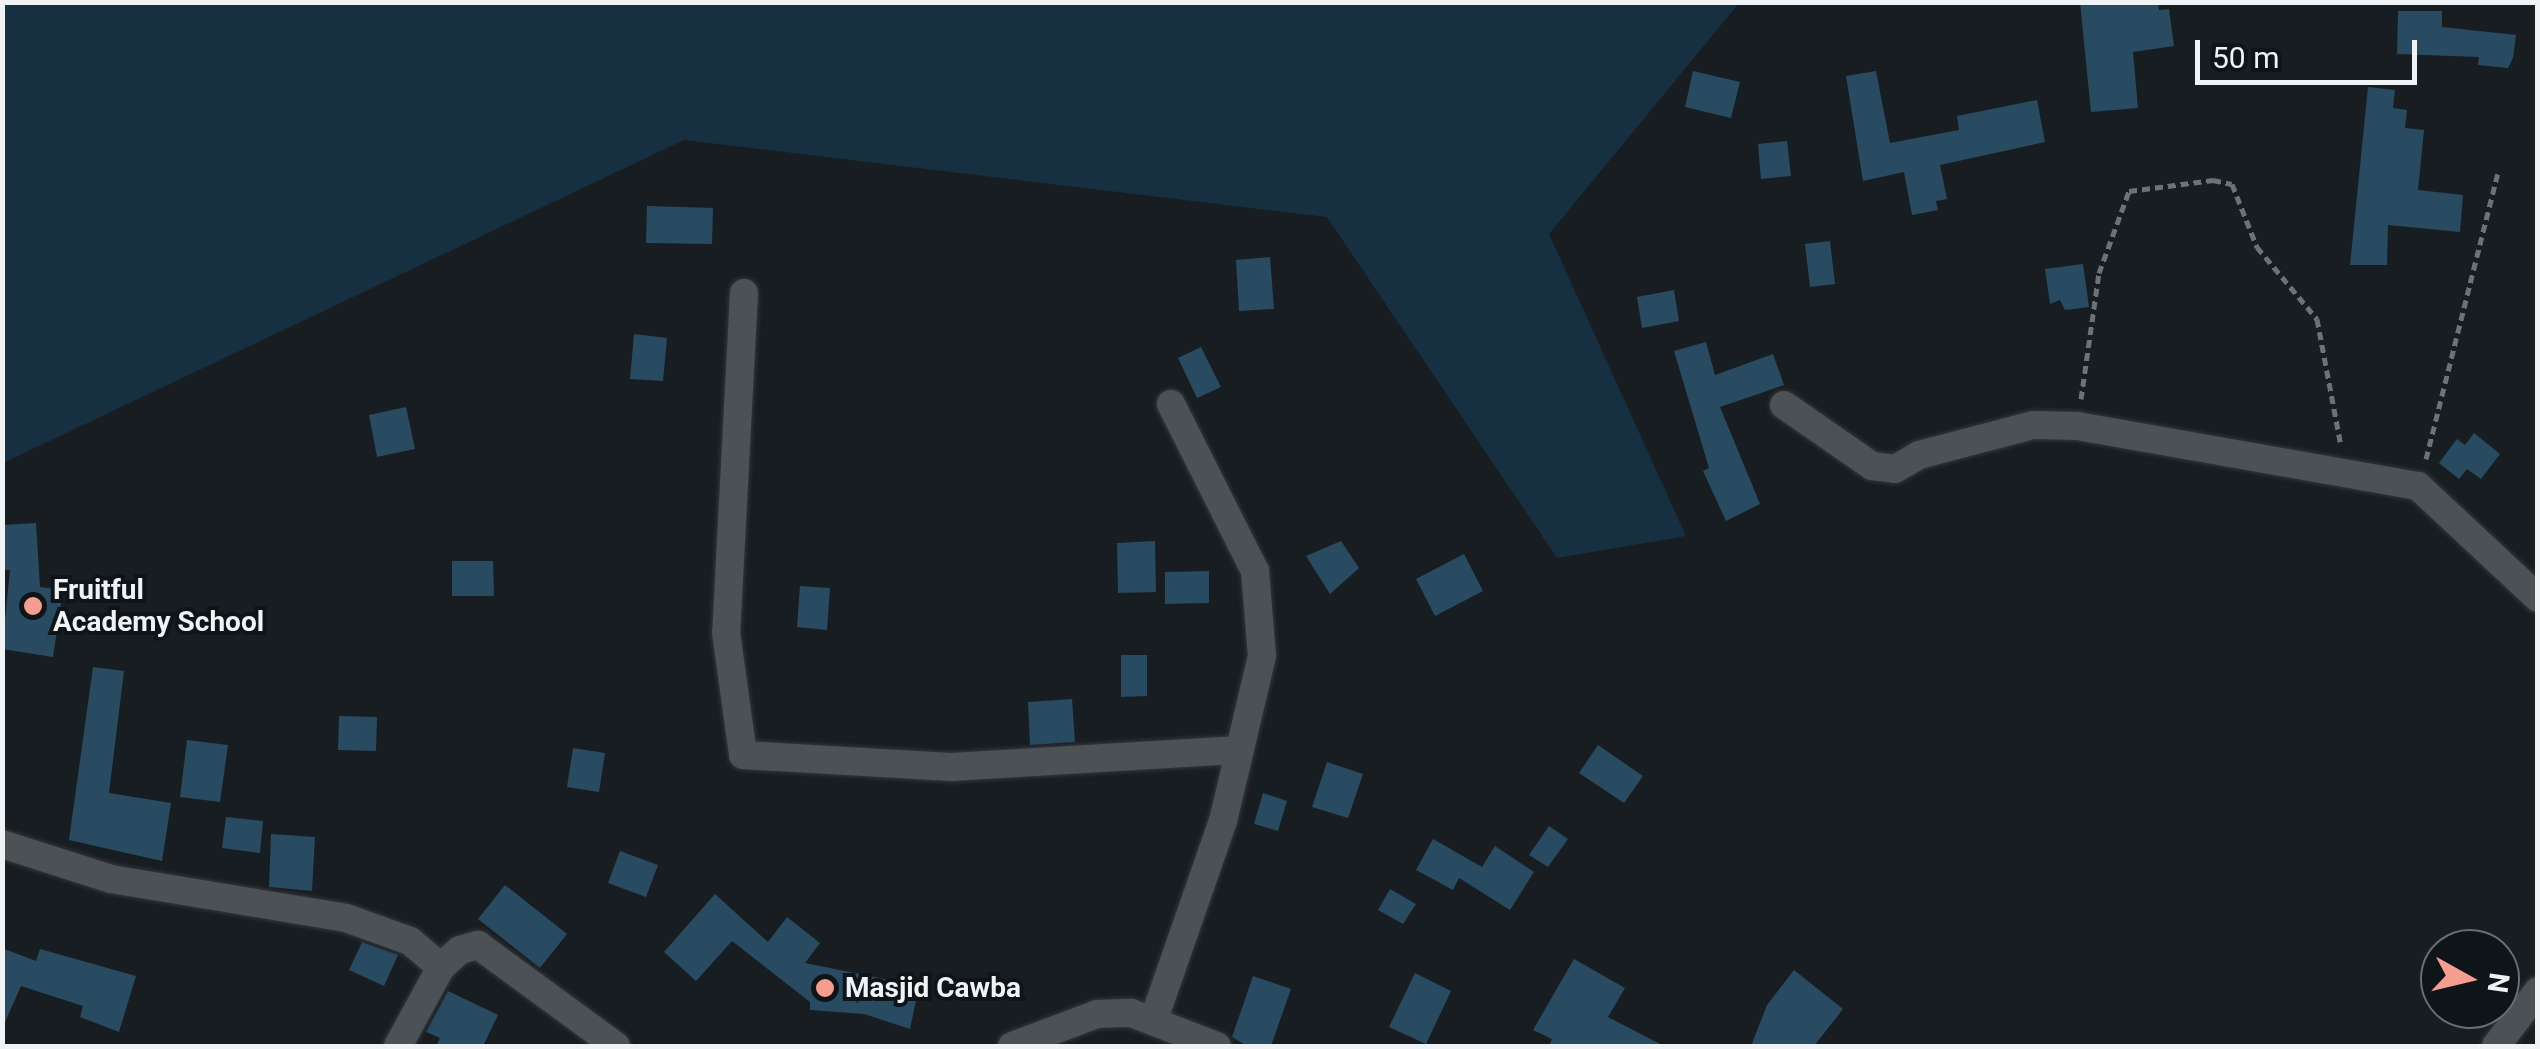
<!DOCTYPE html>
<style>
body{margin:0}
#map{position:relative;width:2540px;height:1049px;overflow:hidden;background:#181d21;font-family:Roboto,sans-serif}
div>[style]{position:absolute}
.green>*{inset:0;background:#163041}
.building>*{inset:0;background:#294b62}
.path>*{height:5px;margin-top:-2.5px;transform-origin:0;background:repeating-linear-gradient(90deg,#6d7275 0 8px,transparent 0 13px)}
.roads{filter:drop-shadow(0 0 2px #333639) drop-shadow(0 0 2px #333639)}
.minor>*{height:28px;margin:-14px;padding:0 14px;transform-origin:14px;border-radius:14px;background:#4b5155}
.dots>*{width:28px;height:28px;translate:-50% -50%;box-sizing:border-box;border:5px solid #0f1418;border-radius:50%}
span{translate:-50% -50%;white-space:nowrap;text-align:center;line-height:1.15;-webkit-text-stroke:8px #0f1418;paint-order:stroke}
.poi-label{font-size:28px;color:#eff3f6;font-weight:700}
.left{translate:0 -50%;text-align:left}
.frame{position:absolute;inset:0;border:5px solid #eff3f6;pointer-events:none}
.north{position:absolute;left:2420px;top:929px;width:100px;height:100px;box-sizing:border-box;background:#0f1418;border:2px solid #696d71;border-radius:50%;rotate:98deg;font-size:28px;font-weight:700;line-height:40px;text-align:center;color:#eff3f6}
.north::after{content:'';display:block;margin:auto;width:35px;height:45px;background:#f59d8e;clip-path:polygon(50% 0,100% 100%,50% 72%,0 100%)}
.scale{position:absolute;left:2195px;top:40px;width:222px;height:45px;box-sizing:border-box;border:5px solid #eff3f6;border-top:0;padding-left:12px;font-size:30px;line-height:35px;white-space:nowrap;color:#eff3f6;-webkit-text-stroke:8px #0f1418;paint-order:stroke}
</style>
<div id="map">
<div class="green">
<div style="clip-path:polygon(3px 2px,1739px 3px,1549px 234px,1686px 536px,1557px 558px,1327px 217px,684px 140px,3px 463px)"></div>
</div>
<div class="building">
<div style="clip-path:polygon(2080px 2px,2158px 2px,2159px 10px,2169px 9px,2174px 46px,2133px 52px,2138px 108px,2091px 112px)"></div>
<div style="clip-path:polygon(2398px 11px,2442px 11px,2442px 27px,2516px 35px,2513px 58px,2508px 68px,2478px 65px,2479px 57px,2397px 54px)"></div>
<div style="clip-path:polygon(1693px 71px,1740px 82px,1731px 118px,1685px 107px)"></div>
<div style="clip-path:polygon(1876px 71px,1890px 143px,1959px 130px,1957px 116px,2037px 100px,2045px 142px,1940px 165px,1947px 199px,1936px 201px,1938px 210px,1912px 215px,1904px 172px,1863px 181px,1846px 76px)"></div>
<div style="clip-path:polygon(2368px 87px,2395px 90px,2393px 108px,2407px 110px,2405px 128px,2424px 130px,2418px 190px,2463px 195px,2460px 232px,2388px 225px,2387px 265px,2350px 265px)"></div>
<div style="clip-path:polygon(1787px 141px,1791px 176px,1761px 179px,1758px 144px)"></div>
<div style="clip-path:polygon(647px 206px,713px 208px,712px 244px,646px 243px)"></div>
<div style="clip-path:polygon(1830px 241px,1835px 284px,1810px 287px,1805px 244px)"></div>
<div style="clip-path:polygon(1270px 257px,1274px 309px,1239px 311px,1236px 260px)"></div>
<div style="clip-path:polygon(2083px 264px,2089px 307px,2065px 310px,2060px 300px,2050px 304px,2045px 269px)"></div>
<div style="clip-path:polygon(1674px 290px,1679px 321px,1642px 328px,1637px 297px)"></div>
<div style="clip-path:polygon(634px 334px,667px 338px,663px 381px,630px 379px)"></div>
<div style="clip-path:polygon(1706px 342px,1715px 375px,1773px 354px,1784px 385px,1720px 407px,1760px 504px,1726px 521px,1703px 471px,1709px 468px,1674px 351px)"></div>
<div style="clip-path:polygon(1201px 347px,1221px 387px,1197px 398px,1178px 358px)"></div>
<div style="clip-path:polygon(406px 407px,415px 449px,377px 457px,369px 415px)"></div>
<div style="clip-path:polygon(2474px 433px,2500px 454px,2481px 479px,2467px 469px,2459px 479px,2439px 463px,2457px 439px,2465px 445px)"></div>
<div style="clip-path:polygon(36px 523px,40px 587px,63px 590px,53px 657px,2px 649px,10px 570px,4px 570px,2px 525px)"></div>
<div style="clip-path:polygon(1155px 541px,1156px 592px,1118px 593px,1117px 543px)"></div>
<div style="clip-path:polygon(1341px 541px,1359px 568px,1330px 594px,1306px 556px)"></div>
<div style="clip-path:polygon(1464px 554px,1483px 591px,1435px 616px,1416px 579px)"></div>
<div style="clip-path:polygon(452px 561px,493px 561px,494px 596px,452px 596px)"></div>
<div style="clip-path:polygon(1209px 571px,1209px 603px,1165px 604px,1165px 572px)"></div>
<div style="clip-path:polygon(800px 586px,830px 588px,827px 630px,797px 627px)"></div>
<div style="clip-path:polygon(1121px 655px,1147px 655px,1147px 696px,1121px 697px)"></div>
<div style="clip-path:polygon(93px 667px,124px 671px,109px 793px,171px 803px,162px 861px,69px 840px)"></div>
<div style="clip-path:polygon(1072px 699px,1075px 742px,1030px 745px,1028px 702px)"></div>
<div style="clip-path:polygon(339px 716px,377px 717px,376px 751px,338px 750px)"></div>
<div style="clip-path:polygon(187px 740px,228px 745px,220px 802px,180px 797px)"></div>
<div style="clip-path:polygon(1598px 745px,1643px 776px,1624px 803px,1579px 773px)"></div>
<div style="clip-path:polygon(573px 748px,605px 753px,599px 792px,567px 787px)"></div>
<div style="clip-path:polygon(1327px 762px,1363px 774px,1348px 818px,1312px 807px)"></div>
<div style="clip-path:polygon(1263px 793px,1287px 801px,1278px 831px,1254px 824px)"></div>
<div style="clip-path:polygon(226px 817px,263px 821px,260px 853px,222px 848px)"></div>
<div style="clip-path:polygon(1549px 826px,1568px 839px,1548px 867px,1529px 855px)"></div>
<div style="clip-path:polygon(271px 834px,315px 837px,312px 891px,269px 887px)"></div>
<div style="clip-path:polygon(1433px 839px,1482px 867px,1495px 846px,1534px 872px,1510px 910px,1459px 878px,1453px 890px,1416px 870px)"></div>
<div style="clip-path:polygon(620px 851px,658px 865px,646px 897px,608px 883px)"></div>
<div style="clip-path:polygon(505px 885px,567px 934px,540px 968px,478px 919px)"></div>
<div style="clip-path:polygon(1390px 889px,1416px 904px,1403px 924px,1378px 910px)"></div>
<div style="clip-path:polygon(715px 894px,768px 942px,787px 917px,820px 943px,805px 963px,919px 986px,910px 1029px,864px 1014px,810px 1010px,810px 1002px,732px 941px,696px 981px,664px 952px)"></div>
<div style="clip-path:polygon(362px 942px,398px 955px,384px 986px,349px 970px)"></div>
<div style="clip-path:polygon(2px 948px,36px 961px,40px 949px,136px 976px,119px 1032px,80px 1017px,83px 1006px,21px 986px,2px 1029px)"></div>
<div style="clip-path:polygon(1574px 959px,1625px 988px,1608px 1017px,1664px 1046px,1549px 1046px,1552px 1039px,1533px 1030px)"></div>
<div style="clip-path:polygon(1794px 970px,1843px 1009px,1814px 1046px,1751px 1046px,1767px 1005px)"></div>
<div style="clip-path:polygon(1415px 973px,1451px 991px,1426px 1044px,1389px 1027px)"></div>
<div style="clip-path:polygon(1253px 976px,1291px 989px,1271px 1046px,1247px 1046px,1232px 1037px)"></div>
<div style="clip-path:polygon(448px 991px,498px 1015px,483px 1046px,436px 1046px,440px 1038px,426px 1032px)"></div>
</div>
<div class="path">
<div style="left:2081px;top:399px;width:127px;rotate:-81.9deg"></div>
<div style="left:2099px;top:273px;width:87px;rotate:-69.9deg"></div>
<div style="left:2129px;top:191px;width:85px;rotate:-7.5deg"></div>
<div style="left:2213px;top:180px;width:19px;rotate:12deg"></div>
<div style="left:2232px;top:184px;width:68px;rotate:68.4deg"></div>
<div style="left:2257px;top:247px;width:94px;rotate:50.2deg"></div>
<div style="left:2317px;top:319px;width:129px;rotate:79.3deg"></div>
<div style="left:2426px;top:459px;width:296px;rotate:-75.9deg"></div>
</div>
<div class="roads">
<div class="minor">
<div style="left:744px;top:293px;width:339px;rotate:93deg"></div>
<div style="left:726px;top:632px;width:124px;rotate:82.1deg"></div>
<div style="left:743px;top:755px;width:208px;rotate:3.3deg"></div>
<div style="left:951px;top:767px;width:289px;rotate:-3.4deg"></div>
<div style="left:1784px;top:405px;width:107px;rotate:34.7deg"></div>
<div style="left:1872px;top:466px;width:23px;rotate:7deg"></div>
<div style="left:1895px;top:469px;width:28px;rotate:-30deg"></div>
<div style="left:1919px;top:455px;width:118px;rotate:-14.7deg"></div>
<div style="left:2033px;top:425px;width:44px;rotate:1.3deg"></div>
<div style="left:2077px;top:426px;width:346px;rotate:10deg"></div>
<div style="left:2418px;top:486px;width:164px;rotate:43deg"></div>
<div style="left:2px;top:844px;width:114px;rotate:17.8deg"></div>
<div style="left:111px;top:879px;width:238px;rotate:9.4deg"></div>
<div style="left:346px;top:918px;width:68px;rotate:19.8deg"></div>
<div style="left:410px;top:941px;width:40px;rotate:40deg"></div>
<div style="left:1154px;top:1019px;width:210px;rotate:-70.8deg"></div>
<div style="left:1223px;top:821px;width:170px;rotate:-76.7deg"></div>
<div style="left:1262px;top:656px;width:85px;rotate:-94.7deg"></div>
<div style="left:1255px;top:571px;width:187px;rotate:-116.7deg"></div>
<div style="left:398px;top:1046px;width:90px;rotate:-61.4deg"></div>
<div style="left:441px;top:967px;width:25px;rotate:-42deg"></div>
<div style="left:460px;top:950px;width:19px;rotate:-16deg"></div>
<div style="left:478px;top:945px;width:171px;rotate:36.2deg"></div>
<div style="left:1012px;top:1046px;width:91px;rotate:-20.6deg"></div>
<div style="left:1097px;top:1014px;width:34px;rotate:-2deg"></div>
<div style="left:1131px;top:1013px;width:92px;rotate:21deg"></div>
<div style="left:2496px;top:1046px;width:69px;rotate:-52.6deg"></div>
</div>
</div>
<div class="dots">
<div style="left:33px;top:606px;background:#f59d8e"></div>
<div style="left:825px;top:988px;background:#f59d8e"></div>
</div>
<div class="poi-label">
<span class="left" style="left:53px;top:606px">Fruitful<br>Academy School</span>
<span class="left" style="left:845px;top:988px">Masjid Cawba</span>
</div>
<div class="frame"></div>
<div class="north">N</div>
<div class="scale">50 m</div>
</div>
